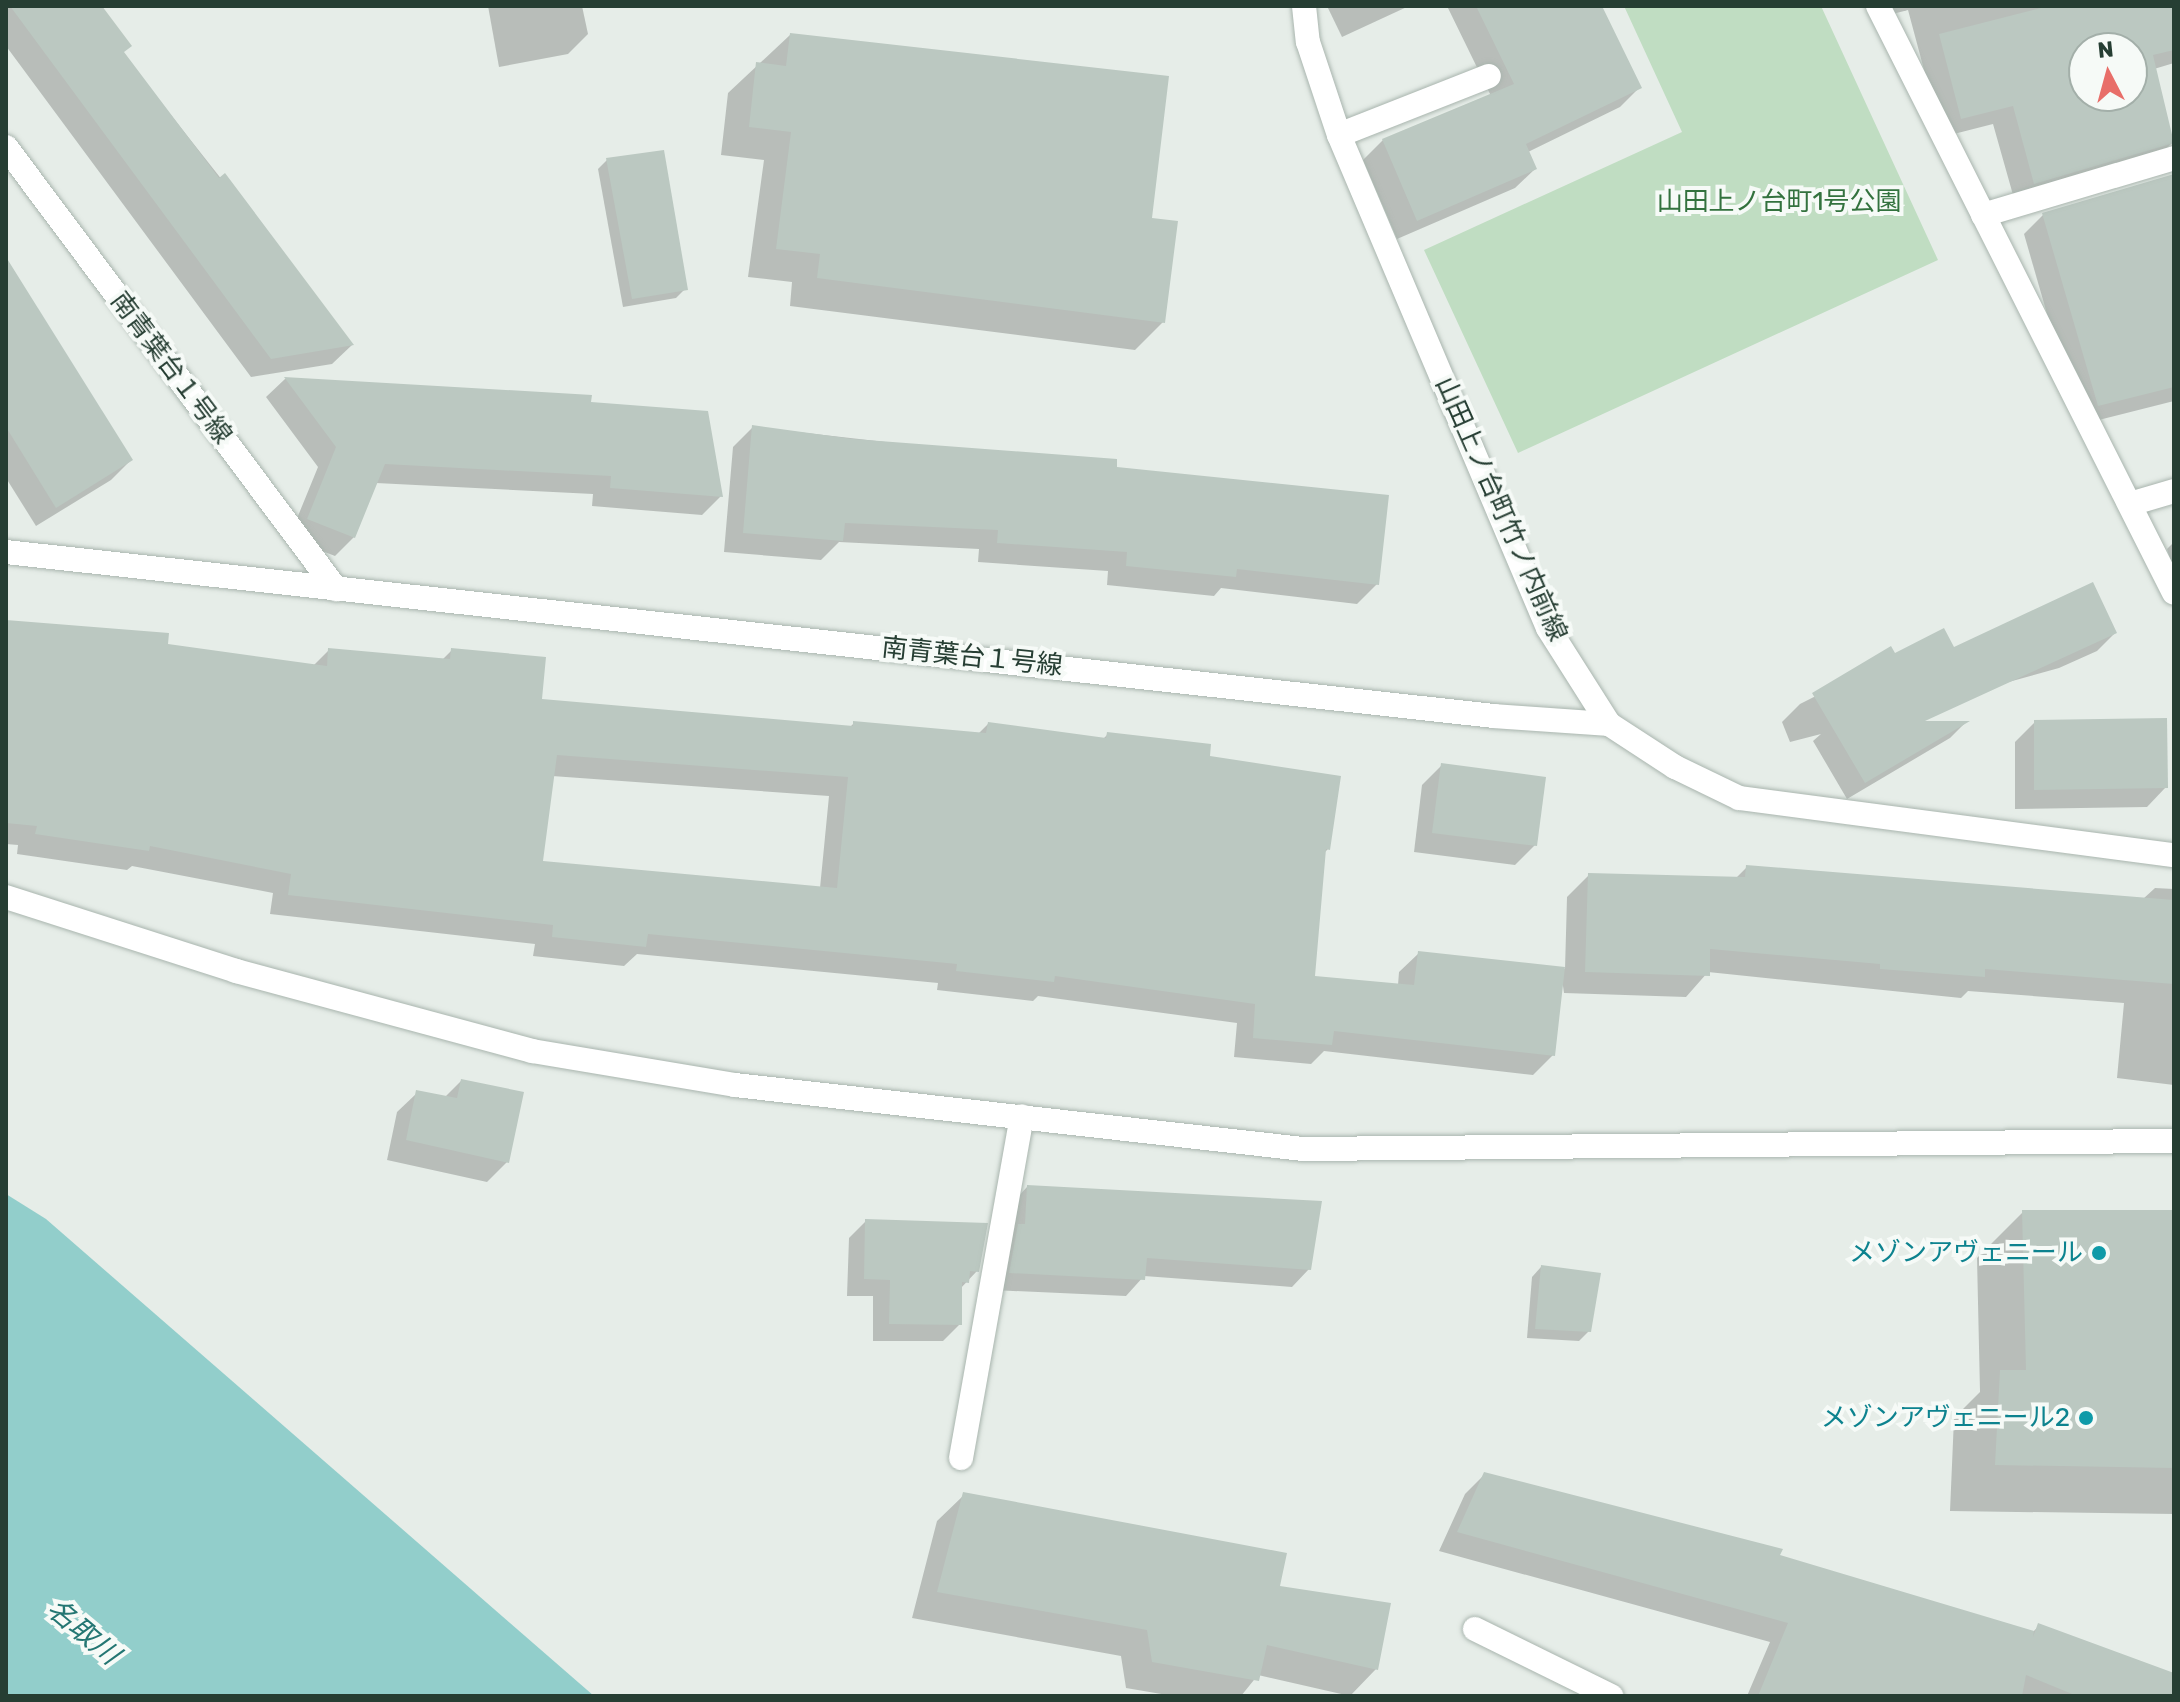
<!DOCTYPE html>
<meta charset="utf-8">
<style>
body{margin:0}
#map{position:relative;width:2180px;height:1702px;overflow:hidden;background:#e6ede8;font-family:Rubik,"Noto Sans JP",sans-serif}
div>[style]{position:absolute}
.green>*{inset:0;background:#c0ddc2}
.water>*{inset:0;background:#92cecb}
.shadow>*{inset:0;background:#0003}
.building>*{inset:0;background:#bbc8c1}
.roads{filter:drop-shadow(0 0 2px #a9b5ae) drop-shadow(0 0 2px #a9b5ae)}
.minor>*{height:24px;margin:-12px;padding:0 12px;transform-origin:12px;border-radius:12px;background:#fff}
.dots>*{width:22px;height:22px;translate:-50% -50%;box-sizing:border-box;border:4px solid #f6faf7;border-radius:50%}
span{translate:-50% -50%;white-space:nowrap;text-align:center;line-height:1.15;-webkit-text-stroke:8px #f6faf7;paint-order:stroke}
.park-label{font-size:26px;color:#33723e}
.street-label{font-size:26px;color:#263e33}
.culture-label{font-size:26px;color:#0d838f}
.right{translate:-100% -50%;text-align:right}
.water-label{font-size:28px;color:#247673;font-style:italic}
.frame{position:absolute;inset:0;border:8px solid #263e33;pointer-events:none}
.north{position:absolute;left:2068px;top:32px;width:80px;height:80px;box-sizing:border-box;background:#f6faf7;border:2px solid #a3afa9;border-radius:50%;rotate:354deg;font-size:22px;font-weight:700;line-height:32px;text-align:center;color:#263e33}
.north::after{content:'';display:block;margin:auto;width:28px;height:36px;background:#e86e69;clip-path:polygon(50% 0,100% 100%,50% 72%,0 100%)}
</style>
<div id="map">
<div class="green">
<div style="clip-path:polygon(1624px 6px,1821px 6px,1938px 260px,1518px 453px,1424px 250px,1682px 132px)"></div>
</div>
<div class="water">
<div style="clip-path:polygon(6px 1194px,46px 1219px,594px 1696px,6px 1696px)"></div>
</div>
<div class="shadow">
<div style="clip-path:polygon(6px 6px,100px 6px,122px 53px,352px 345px,332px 364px,251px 377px,6px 46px)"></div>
<div style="clip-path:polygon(488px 6px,582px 6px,588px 34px,568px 54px,499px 67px)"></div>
<div style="clip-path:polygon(1327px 6px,1409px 6px,1342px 37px)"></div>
<div style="clip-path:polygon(1447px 6px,1600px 6px,1639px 88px,1620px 107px,1528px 152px,1535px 169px,1515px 188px,1397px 239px,1363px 160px,1383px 140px,1491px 96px)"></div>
<div style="clip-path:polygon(evenodd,1882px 6px,2174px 6px,2174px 63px,2154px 69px,2172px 143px,2153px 162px,2015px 202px,1993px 124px,1942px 137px,1908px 10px,1885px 16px,1882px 6px,2084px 48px,2132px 48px,2132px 96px,2084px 96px,2084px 48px)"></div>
<div style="clip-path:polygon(790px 35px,1150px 220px,1163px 322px,1135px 350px,790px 306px,792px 282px,748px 277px,764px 160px,721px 155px,728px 93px)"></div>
<div style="clip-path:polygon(607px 160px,685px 289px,676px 298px,623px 307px,598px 169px)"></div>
<div style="clip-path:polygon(2174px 176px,2174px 401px,2079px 425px,2024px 234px,2043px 215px)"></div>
<div style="clip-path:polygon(6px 258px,131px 460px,111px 480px,36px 526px,6px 478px)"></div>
<div style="clip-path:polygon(285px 379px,589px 397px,589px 404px,721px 496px,702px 515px,592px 506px,593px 494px,376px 483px,354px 537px,335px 556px,289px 538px,318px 467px,266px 397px)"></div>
<div style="clip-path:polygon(753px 427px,1115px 468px,1377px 584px,1357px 604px,1221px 588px,1214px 596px,1107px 585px,1108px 571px,978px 562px,979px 549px,839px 542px,821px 560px,724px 552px,733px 447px)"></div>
<div style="clip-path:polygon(2174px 542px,2174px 571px,2167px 549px)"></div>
<div style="clip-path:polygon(evenodd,6px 623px,313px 666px,329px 650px,442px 660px,452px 650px,540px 701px,849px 728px,854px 723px,978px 734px,988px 724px,1103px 739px,1108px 734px,1208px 758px,1328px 849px,1323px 854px,1312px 978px,1398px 985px,1399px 972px,1419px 953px,1565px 969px,1567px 897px,1589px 875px,1735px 879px,1747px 867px,2143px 899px,2155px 888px,2174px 889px,2174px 1085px,2117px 1078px,2124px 1003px,1968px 991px,1961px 998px,1708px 972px,1686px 997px,1564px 993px,1562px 979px,1553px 1055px,1533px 1075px,1324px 1051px,1311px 1064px,1234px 1057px,1237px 1023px,1038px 996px,1033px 1001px,937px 990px,938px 983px,637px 954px,624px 966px,533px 956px,535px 944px,270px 914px,273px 893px,132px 866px,127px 870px,17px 854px,18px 845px,6px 844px,6px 623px,552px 776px,829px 796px,820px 888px,540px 863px,552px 776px)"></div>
<div style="clip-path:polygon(1944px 631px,1953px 649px,2115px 633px,2097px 651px,2059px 668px,1860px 723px,1965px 723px,1950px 738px,1847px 799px,1813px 741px,1821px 734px,1790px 742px,1782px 722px,1800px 704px)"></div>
<div style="clip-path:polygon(2035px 722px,2166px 787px,2147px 807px,2015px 809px,2015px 742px)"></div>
<div style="clip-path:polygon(1441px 766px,1535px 845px,1515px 865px,1414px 852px,1422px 785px)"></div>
<div style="clip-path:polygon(461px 1081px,507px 1162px,487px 1182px,387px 1160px,397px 1112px,417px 1093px,444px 1098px)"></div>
<div style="clip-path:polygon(1027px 1187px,1309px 1269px,1292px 1287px,1144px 1276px,1126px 1296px,993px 1290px,1010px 1205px)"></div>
<div style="clip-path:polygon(2023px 1212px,2174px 1212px,2174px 1514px,1950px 1511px,1954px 1418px,1980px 1392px,1977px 1258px)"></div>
<div style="clip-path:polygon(866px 1221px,977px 1271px,960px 1289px,960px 1324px,943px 1341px,873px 1341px,873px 1296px,847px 1296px,849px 1238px)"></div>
<div style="clip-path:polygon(1541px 1267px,1589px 1331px,1579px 1341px,1527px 1338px,1532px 1277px)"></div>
<div style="clip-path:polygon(1485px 1474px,1778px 1557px,1988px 1696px,1747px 1696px,1770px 1642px,1439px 1551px,1465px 1494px)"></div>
<div style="clip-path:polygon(964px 1495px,1278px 1588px,1376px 1669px,1350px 1696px,1258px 1675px,1241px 1696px,1173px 1696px,1126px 1688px,1121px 1656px,912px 1618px,937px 1521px)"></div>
<div style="clip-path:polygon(2039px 1626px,2113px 1696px,2010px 1696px,2019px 1645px)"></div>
</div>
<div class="building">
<div style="clip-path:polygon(10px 6px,102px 6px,132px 46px,124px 52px,219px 178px,225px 173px,354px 345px,271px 359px)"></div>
<div style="clip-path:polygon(1476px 6px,1602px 6px,1642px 88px,1526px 144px,1537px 169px,1417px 221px,1382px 139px,1514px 84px)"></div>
<div style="clip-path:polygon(evenodd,2049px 6px,2174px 6px,2174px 50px,2153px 55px,2174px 143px,2034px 184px,2013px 106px,1961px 119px,1939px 34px,2049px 6px,2084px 48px,2132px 48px,2132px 96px,2084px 96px,2084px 48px)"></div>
<div style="clip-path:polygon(790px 33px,1169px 76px,1152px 218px,1178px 221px,1165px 323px,817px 278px,820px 254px,776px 249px,791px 132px,749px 127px,756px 62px,786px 66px)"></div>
<div style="clip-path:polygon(664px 150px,688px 290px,632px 299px,606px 158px)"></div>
<div style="clip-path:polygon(2174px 174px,2174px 387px,2098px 406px,2042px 213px)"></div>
<div style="clip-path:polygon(6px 257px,133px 460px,56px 508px,6px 427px)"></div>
<div style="clip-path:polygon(284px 377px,592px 395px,591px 402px,708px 411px,723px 497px,610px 488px,611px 476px,385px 464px,355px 538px,307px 519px,336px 447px)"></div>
<div style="clip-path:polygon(752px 425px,853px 439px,1117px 459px,1117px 467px,1389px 495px,1379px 585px,1237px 569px,1236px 577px,1126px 566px,1127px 552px,997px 543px,998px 530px,845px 523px,843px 541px,743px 533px)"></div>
<div style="clip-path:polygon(2093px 582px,2117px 633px,1925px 721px,1970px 721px,1865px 783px,1812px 693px,1891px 646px,1895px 653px,1944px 628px,1954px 647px)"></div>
<div style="clip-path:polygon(evenodd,6px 620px,169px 633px,168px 644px,327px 666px,328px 648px,450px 659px,451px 648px,546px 657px,542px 699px,853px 726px,853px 721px,986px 733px,988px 722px,1106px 738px,1107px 732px,1211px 744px,1210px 756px,1341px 776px,1330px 850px,1326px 849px,1315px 976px,1414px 985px,1418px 951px,1565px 967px,1555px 1056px,1334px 1031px,1332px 1045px,1253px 1038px,1255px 1004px,1055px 976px,1054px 982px,956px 971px,957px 964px,648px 934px,646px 947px,552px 937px,553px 925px,288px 895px,291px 874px,150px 846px,149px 851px,35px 834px,37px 826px,6px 823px,6px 620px,557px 755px,848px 777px,837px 888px,543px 861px,557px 755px)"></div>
<div style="clip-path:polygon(2167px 718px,2168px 788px,2034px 790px,2034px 720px)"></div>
<div style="clip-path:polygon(1441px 763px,1546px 777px,1537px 846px,1432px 833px)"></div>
<div style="clip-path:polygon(1746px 865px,2174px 900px,2174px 984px,1985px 969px,1985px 977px,1880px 969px,1880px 964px,1710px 949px,1710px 976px,1585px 972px,1588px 873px,1745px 877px)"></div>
<div style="clip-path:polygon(461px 1079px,524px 1092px,509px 1163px,406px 1140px,416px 1090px,457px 1098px)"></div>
<div style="clip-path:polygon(1027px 1185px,1322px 1201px,1311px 1270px,1147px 1258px,1145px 1280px,1009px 1273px,1018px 1224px,1025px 1224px)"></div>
<div style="clip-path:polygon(2022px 1210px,2174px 1210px,2174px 1468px,1995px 1465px,2000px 1370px,2026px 1370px)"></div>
<div style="clip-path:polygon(865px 1219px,988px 1223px,979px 1272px,970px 1271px,969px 1283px,962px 1282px,962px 1325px,889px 1324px,890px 1280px,864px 1279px)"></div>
<div style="clip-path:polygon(1541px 1265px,1601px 1273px,1591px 1332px,1535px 1329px)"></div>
<div style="clip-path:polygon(1484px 1472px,1783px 1549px,1780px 1555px,2034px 1631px,2033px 1637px,2038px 1623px,2174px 1673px,2174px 1696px,2077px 1696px,2026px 1675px,2022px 1696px,1758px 1696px,1788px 1623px,1457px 1532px)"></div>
<div style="clip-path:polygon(963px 1492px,1287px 1553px,1280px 1586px,1391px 1603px,1378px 1670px,1267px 1645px,1259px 1681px,1152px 1662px,1147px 1630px,937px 1592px)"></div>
</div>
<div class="roads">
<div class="minor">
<div style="left:1304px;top:6px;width:36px;rotate:84deg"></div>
<div style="left:1308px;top:42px;width:98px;rotate:71.6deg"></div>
<div style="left:1339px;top:135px;width:535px;rotate:67.03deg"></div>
<div style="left:1548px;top:628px;width:114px;rotate:57.6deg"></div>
<div style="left:1609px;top:724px;width:79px;rotate:33.1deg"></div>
<div style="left:1675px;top:767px;width:71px;rotate:25.8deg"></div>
<div style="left:1739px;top:798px;width:439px;rotate:7.5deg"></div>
<div style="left:1878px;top:6px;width:657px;rotate:63.24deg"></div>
<div style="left:1339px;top:135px;width:161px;rotate:-21.5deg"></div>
<div style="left:6px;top:147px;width:552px;rotate:53.25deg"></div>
<div style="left:1983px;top:215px;width:199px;rotate:-16.6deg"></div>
<div style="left:2130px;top:504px;width:46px;rotate:-16.5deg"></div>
<div style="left:6px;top:552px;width:1497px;rotate:6.29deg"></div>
<div style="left:1494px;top:716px;width:115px;rotate:4deg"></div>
<div style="left:6px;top:897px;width:242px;rotate:17.8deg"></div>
<div style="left:236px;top:971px;width:307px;rotate:15.1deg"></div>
<div style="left:532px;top:1051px;width:206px;rotate:9.5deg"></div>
<div style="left:735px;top:1085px;width:572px;rotate:6.43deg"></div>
<div style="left:1303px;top:1149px;width:871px;rotate:-0.53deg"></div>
<div style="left:961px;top:1458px;width:347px;rotate:-79.9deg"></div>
<div style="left:1475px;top:1629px;width:152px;rotate:26.2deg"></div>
</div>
</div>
<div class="dots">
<div style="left:2099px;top:1253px;background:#0f9aa8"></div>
<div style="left:2086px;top:1418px;background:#0f9aa8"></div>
</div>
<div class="park-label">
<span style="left:1779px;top:202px">山田上ノ台町1号公園</span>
</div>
<div class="street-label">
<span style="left:171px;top:368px;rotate:53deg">南青葉台１号線</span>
<span style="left:1501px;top:509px;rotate:66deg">山田上ノ台町竹ノ内前線</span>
<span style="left:972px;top:657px;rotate:6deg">南青葉台１号線</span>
</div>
<div class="culture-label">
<span class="right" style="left:2083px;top:1253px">メゾンアヴェニール</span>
<span class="right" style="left:2070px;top:1418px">メゾンアヴェニール2</span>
</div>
<div class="water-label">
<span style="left:83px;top:1632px;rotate:40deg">名取川</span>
</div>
<div class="frame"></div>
<div class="north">N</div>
</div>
